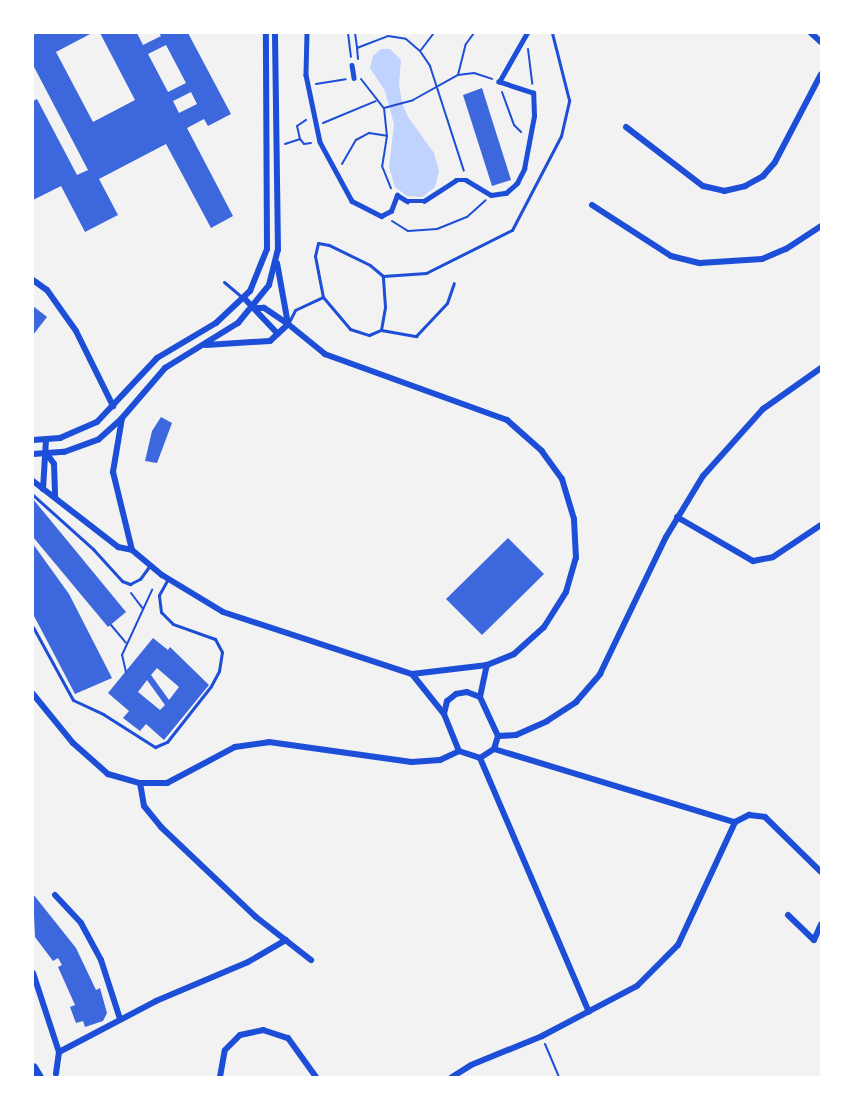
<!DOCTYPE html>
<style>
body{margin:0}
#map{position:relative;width:854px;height:1110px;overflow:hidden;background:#f2f2f2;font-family:"Titillium Web",sans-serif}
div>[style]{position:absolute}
.water>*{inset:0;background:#bfd3fe}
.building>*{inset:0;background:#3d67dc}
.path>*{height:2px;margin:-1px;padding:0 1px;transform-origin:1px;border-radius:1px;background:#1d4ed8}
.service>*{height:3px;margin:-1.5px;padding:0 1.5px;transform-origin:1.5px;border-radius:1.5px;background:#1d4ed8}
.pedestrian>*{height:4.5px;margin:-2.25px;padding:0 2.25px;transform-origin:2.25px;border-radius:2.25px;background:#1d4ed8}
.minor>*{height:6px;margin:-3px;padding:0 3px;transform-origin:3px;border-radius:3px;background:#1d4ed8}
.primary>*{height:9px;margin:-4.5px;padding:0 4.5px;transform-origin:4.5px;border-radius:4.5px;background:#1d4ed8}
span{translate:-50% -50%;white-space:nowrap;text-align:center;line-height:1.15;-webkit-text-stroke:5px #fff;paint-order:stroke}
.frame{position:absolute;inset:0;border:34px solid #fff;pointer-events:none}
</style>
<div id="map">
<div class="water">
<div style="clip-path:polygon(381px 49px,390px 49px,401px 60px,399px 84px,402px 103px,408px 117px,434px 153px,439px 171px,435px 187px,422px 197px,407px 196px,395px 187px,389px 167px,394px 124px,385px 91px,370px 68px,373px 56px)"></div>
</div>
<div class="building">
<div style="clip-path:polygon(evenodd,37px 33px,92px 33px,56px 52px,93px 122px,135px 100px,100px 33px,137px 33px,143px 45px,161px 36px,159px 33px,188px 33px,231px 114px,208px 126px,204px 119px,187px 128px,233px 216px,211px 228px,166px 144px,99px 179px,118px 215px,85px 232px,61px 186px,33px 200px,33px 101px,37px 99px,77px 175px,88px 170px,33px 65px,33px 35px,37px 33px,166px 45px,186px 83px,168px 92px,148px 54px,166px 45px,37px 33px,191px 92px,197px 104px,179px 113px,173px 101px,191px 92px)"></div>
<div style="clip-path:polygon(482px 88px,511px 180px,492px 186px,463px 95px)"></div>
<div style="clip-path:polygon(33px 306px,47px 317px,33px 335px)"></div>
<div style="clip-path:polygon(161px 417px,172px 423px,157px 463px,145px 461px,152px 431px)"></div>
<div style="clip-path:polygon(33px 499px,126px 612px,108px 627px,33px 537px)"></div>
<div style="clip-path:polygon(508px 538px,544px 574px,482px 635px,446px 599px)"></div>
<div style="clip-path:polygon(33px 544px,69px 594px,112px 678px,75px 694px,33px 614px)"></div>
<div style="clip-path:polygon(evenodd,153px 638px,168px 650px,170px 647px,209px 685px,164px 740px,146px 724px,140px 731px,123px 718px,129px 711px,108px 693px,153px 638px,157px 668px,179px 687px,169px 700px,151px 675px,157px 668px,153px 638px,147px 680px,165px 705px,160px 710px,138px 692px,147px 680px)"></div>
<div style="clip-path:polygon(33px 894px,76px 948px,96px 990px,100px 988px,107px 1013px,103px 1021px,85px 1027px,83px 1021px,76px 1023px,70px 1007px,75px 1005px,58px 967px,62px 965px,58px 958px,53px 961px,35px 937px)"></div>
</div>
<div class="path">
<div style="left:348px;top:33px;width:24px;rotate:83deg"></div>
<div style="left:355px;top:33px;width:15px;rotate:82deg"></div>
<div style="left:528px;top:49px;width:35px;rotate:83deg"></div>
<div style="left:421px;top:50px;width:21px;rotate:-53deg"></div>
<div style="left:358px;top:59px;width:11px;rotate:-95deg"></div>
<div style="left:357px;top:48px;width:33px;rotate:-21deg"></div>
<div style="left:388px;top:36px;width:18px;rotate:9deg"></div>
<div style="left:406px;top:39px;width:18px;rotate:41deg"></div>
<div style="left:420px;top:51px;width:18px;rotate:56deg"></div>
<div style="left:430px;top:66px;width:110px;rotate:72.1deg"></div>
<div style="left:458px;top:75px;width:32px;rotate:-76deg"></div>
<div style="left:466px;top:44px;width:14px;rotate:-54deg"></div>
<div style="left:361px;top:79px;width:37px;rotate:52deg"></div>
<div style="left:384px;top:108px;width:28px;rotate:84deg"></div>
<div style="left:387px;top:136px;width:30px;rotate:99deg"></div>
<div style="left:382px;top:166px;width:24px;rotate:68deg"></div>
<div style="left:316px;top:84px;width:30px;rotate:-9deg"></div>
<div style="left:502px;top:92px;width:35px;rotate:70deg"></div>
<div style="left:514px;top:125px;width:10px;rotate:45deg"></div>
<div style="left:384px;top:108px;width:30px;rotate:-15deg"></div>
<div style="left:413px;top:100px;width:51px;rotate:-29.1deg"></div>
<div style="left:458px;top:75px;width:16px;rotate:-7deg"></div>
<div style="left:474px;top:73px;width:19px;rotate:18deg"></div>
<div style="left:323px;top:123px;width:57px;rotate:-22.5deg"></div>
<div style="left:300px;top:139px;width:13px;rotate:-103deg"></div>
<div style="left:297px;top:126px;width:11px;rotate:-34deg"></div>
<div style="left:285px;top:144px;width:16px;rotate:-18deg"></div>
<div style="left:300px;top:139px;width:6px;rotate:51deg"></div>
<div style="left:304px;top:144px;width:7px;rotate:-8deg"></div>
<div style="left:342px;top:164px;width:28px;rotate:-60deg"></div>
<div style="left:356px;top:140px;width:15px;rotate:-28deg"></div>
<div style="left:369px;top:133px;width:18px;rotate:9deg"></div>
<div style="left:392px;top:221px;width:19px;rotate:32deg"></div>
<div style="left:408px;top:231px;width:29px;rotate:-4deg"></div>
<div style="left:437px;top:229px;width:32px;rotate:-22deg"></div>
<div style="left:467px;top:217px;width:25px;rotate:-42deg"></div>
<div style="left:131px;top:593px;width:20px;rotate:53deg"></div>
<div style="left:111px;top:625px;width:23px;rotate:50deg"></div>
<div style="left:126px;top:672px;width:17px;rotate:-103deg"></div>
<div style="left:122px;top:655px;width:72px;rotate:-65.2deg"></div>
<div style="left:545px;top:1044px;width:36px;rotate:67deg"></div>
</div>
<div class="service">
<div style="left:383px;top:276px;width:43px;rotate:-4deg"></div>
<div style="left:426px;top:273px;width:96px;rotate:-26.6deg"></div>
<div style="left:512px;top:230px;width:106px;rotate:-62.5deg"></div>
<div style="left:561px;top:136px;width:37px;rotate:-77deg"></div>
<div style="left:569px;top:100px;width:69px;rotate:-104.2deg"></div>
<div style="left:224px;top:282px;width:25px;rotate:40deg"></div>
<div style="left:289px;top:322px;width:13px;rotate:-63deg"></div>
<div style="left:295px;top:310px;width:31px;rotate:-25deg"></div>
<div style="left:323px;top:297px;width:42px;rotate:49.8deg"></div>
<div style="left:350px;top:329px;width:20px;rotate:18deg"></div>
<div style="left:369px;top:335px;width:13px;rotate:-23deg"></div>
<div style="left:381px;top:330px;width:23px;rotate:-80deg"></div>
<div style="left:385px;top:307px;width:31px;rotate:-94deg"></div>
<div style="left:383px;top:276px;width:17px;rotate:-140deg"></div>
<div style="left:370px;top:265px;width:46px;rotate:-154deg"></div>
<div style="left:329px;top:245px;width:11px;rotate:-170deg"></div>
<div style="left:318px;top:243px;width:13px;rotate:103deg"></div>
<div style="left:315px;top:256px;width:42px;rotate:79deg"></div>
<div style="left:381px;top:330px;width:36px;rotate:10deg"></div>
<div style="left:416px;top:336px;width:45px;rotate:-46.8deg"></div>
<div style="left:447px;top:303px;width:21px;rotate:-71deg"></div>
<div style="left:33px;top:495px;width:81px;rotate:42deg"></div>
<div style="left:93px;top:549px;width:43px;rotate:47.8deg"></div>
<div style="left:122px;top:581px;width:9px;rotate:21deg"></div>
<div style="left:130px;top:584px;width:11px;rotate:-27deg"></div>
<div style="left:140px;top:579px;width:17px;rotate:-54deg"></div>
<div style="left:33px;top:627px;width:83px;rotate:61.3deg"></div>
<div style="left:73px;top:700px;width:33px;rotate:25deg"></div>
<div style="left:103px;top:714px;width:62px;rotate:32.4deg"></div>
<div style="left:155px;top:747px;width:13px;rotate:-23deg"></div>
<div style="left:167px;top:742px;width:71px;rotate:-51.8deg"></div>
<div style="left:211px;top:686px;width:17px;rotate:-62deg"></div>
<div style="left:219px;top:671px;width:19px;rotate:-81deg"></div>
<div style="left:222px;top:652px;width:15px;rotate:-118deg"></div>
<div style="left:215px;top:639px;width:45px;rotate:-160.3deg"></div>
<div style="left:173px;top:624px;width:17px;rotate:-135deg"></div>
<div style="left:161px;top:612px;width:17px;rotate:-97deg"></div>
<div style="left:159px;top:595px;width:18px;rotate:-61deg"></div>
</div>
<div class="pedestrian">
<div style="left:307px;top:33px;width:42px;rotate:91.4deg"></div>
<div style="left:306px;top:75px;width:68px;rotate:78.2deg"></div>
<div style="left:320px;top:142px;width:67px;rotate:61.5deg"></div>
<div style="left:352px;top:201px;width:33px;rotate:27deg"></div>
<div style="left:381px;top:216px;width:11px;rotate:-27deg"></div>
<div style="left:391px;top:211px;width:17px;rotate:-69deg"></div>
<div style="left:397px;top:195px;width:12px;rotate:31deg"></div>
<div style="left:407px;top:201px;width:17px"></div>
<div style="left:424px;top:201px;width:38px;rotate:-33deg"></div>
<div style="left:456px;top:180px;width:10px"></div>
<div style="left:466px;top:180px;width:29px;rotate:31deg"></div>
<div style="left:491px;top:195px;width:15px;rotate:-8deg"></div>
<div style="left:506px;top:193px;width:15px;rotate:-42deg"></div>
<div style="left:517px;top:183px;width:16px;rotate:-63deg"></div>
<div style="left:524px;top:169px;width:54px;rotate:-79.3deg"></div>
<div style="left:534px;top:116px;width:23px;rotate:-92deg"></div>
<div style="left:533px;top:93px;width:36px;rotate:-162deg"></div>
<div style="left:499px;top:82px;width:56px;rotate:-60.3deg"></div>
<div style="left:352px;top:65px;width:13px;rotate:81deg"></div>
</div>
<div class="minor">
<div style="left:811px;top:33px;width:13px;rotate:42deg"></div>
<div style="left:626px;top:127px;width:97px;rotate:37.5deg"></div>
<div style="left:703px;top:186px;width:22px;rotate:13deg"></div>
<div style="left:724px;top:191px;width:22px;rotate:-13deg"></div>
<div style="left:745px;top:186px;width:21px;rotate:-29deg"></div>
<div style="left:763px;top:176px;width:18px;rotate:-49deg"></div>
<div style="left:775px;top:162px;width:99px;rotate:-62.4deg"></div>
<div style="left:592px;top:205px;width:94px;rotate:32.8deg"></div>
<div style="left:671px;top:256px;width:30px;rotate:14deg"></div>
<div style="left:700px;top:263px;width:62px;rotate:-3.7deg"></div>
<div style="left:762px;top:259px;width:26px;rotate:-23deg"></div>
<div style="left:786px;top:249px;width:42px;rotate:-33.3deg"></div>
<div style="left:33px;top:280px;width:17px;rotate:36deg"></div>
<div style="left:47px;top:290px;width:50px;rotate:54.7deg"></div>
<div style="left:76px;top:331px;width:84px;rotate:63.7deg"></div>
<div style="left:245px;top:299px;width:48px;rotate:46.7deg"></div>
<div style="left:206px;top:345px;width:64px;rotate:-3.6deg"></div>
<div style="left:270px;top:341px;width:25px;rotate:-43deg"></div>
<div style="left:288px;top:324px;width:29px;rotate:-146deg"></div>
<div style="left:264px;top:308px;width:9px;rotate:180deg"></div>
<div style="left:122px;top:418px;width:55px;rotate:99.5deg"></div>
<div style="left:113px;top:472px;width:80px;rotate:76.3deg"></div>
<div style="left:33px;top:440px;width:27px;rotate:-4deg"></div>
<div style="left:60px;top:438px;width:40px;rotate:-23.4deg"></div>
<div style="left:97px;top:422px;width:88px;rotate:-46.8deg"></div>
<div style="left:157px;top:358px;width:69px;rotate:-30.7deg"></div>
<div style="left:216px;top:323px;width:47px;rotate:-43.3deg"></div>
<div style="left:250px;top:291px;width:45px;rotate:-68deg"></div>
<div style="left:267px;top:249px;width:216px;rotate:-90.3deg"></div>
<div style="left:33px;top:454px;width:31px;rotate:-4deg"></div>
<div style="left:64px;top:452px;width:37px;rotate:-20deg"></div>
<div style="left:99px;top:439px;width:31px;rotate:-42deg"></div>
<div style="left:122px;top:418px;width:66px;rotate:-49.3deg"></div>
<div style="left:165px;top:368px;width:86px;rotate:-31.7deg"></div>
<div style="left:238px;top:323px;width:49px;rotate:-50.8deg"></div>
<div style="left:269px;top:285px;width:36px;rotate:-76deg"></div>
<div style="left:278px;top:250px;width:217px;rotate:-90.8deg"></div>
<div style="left:47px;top:454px;width:12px;rotate:55deg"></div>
<div style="left:54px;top:464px;width:33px;rotate:88deg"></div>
<div style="left:33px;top:481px;width:108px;rotate:37.8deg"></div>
<div style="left:118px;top:547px;width:14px;rotate:12deg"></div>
<div style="left:132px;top:550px;width:39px;rotate:40deg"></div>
<div style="left:162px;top:575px;width:71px;rotate:31.2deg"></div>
<div style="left:223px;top:612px;width:199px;rotate:18.2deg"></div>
<div style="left:412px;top:674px;width:76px;rotate:-6.8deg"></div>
<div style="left:487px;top:665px;width:29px;rotate:-22deg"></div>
<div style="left:514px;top:654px;width:40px;rotate:-42deg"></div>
<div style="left:544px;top:627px;width:41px;rotate:-57.8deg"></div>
<div style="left:566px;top:592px;width:35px;rotate:-74deg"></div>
<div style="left:576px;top:558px;width:39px;rotate:-93deg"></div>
<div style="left:574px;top:519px;width:42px;rotate:-106.7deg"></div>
<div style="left:562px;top:479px;width:34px;rotate:-126deg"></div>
<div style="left:542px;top:451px;width:47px;rotate:-138.5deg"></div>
<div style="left:507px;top:420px;width:194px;rotate:-160.1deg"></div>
<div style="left:325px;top:354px;width:48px;rotate:-141deg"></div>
<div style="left:288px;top:324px;width:62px;rotate:-100.2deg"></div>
<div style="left:43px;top:489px;width:49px;rotate:-86.5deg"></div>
<div style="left:677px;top:517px;width:88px;rotate:30.1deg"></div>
<div style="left:753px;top:561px;width:20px;rotate:-11deg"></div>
<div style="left:773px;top:557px;width:58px;rotate:-33.7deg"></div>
<div style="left:412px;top:674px;width:51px;rotate:51.3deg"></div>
<div style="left:444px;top:714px;width:40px;rotate:68deg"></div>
<div style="left:459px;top:751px;width:22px;rotate:18deg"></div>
<div style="left:480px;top:758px;width:17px;rotate:-33deg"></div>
<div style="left:494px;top:749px;width:14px;rotate:-73deg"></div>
<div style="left:498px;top:736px;width:43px;rotate:-114.8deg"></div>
<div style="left:480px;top:697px;width:14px;rotate:-159deg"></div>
<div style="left:467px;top:692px;width:11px;rotate:170deg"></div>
<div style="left:456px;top:694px;width:11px;rotate:142deg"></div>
<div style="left:447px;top:701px;width:13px;rotate:103deg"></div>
<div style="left:33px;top:694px;width:63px;rotate:50.8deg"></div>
<div style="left:73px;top:743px;width:47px;rotate:41.5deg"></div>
<div style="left:108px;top:774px;width:33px;rotate:16deg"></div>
<div style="left:140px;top:783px;width:27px"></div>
<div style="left:167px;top:783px;width:77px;rotate:-27.9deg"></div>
<div style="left:235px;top:747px;width:34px;rotate:-8deg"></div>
<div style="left:269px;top:742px;width:144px;rotate:8deg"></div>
<div style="left:412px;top:762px;width:28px;rotate:-4deg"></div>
<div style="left:440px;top:760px;width:21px;rotate:-25deg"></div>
<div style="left:480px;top:697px;width:33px;rotate:-78deg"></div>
<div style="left:498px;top:736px;width:18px;rotate:-3deg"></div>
<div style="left:516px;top:735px;width:34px;rotate:-24deg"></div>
<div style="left:547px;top:721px;width:35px;rotate:-33deg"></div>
<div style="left:576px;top:702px;width:37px;rotate:-49deg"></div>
<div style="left:600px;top:674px;width:152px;rotate:-64.3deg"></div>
<div style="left:666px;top:537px;width:71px;rotate:-58.8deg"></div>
<div style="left:703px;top:476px;width:90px;rotate:-48.2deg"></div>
<div style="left:763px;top:409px;width:71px;rotate:-35.3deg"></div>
<div style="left:494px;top:749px;width:252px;rotate:16.9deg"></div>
<div style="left:735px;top:822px;width:16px;rotate:-27deg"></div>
<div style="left:749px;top:815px;width:16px;rotate:7deg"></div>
<div style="left:765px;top:817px;width:78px;rotate:44.5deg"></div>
<div style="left:480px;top:758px;width:276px;rotate:66.8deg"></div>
<div style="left:140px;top:783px;width:23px;rotate:80deg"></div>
<div style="left:144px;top:806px;width:27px;rotate:51deg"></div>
<div style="left:161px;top:827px;width:131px;rotate:43.5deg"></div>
<div style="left:256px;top:917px;width:70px;rotate:38deg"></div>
<div style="left:55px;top:895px;width:38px;rotate:47deg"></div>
<div style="left:81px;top:923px;width:42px;rotate:61.6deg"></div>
<div style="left:101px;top:960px;width:62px;rotate:72.1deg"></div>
<div style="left:788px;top:915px;width:36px;rotate:44deg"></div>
<div style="left:814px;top:940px;width:17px;rotate:-66deg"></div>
<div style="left:33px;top:973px;width:83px;rotate:71.8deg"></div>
<div style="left:59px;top:1052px;width:22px;rotate:98deg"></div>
<div style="left:59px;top:1052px;width:110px;rotate:-27.7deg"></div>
<div style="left:156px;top:1001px;width:100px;rotate:-23deg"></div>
<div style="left:248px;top:962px;width:44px;rotate:-30.1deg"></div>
<div style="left:220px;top:1077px;width:27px;rotate:-80deg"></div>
<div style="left:225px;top:1050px;width:21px;rotate:-45deg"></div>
<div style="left:240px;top:1035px;width:24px;rotate:-12deg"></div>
<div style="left:263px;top:1030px;width:26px;rotate:18deg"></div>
<div style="left:288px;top:1038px;width:48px;rotate:54.3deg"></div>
<div style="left:452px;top:1077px;width:22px;rotate:-32deg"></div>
<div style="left:471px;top:1065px;width:77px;rotate:-22.2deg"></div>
<div style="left:542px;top:1036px;width:107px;rotate:-27.8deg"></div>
<div style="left:637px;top:986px;width:58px;rotate:-45deg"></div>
<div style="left:678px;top:945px;width:136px;rotate:-65.1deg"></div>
</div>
<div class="primary">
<div style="left:33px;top:1067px;width:12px;rotate:59deg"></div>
</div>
<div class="frame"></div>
</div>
